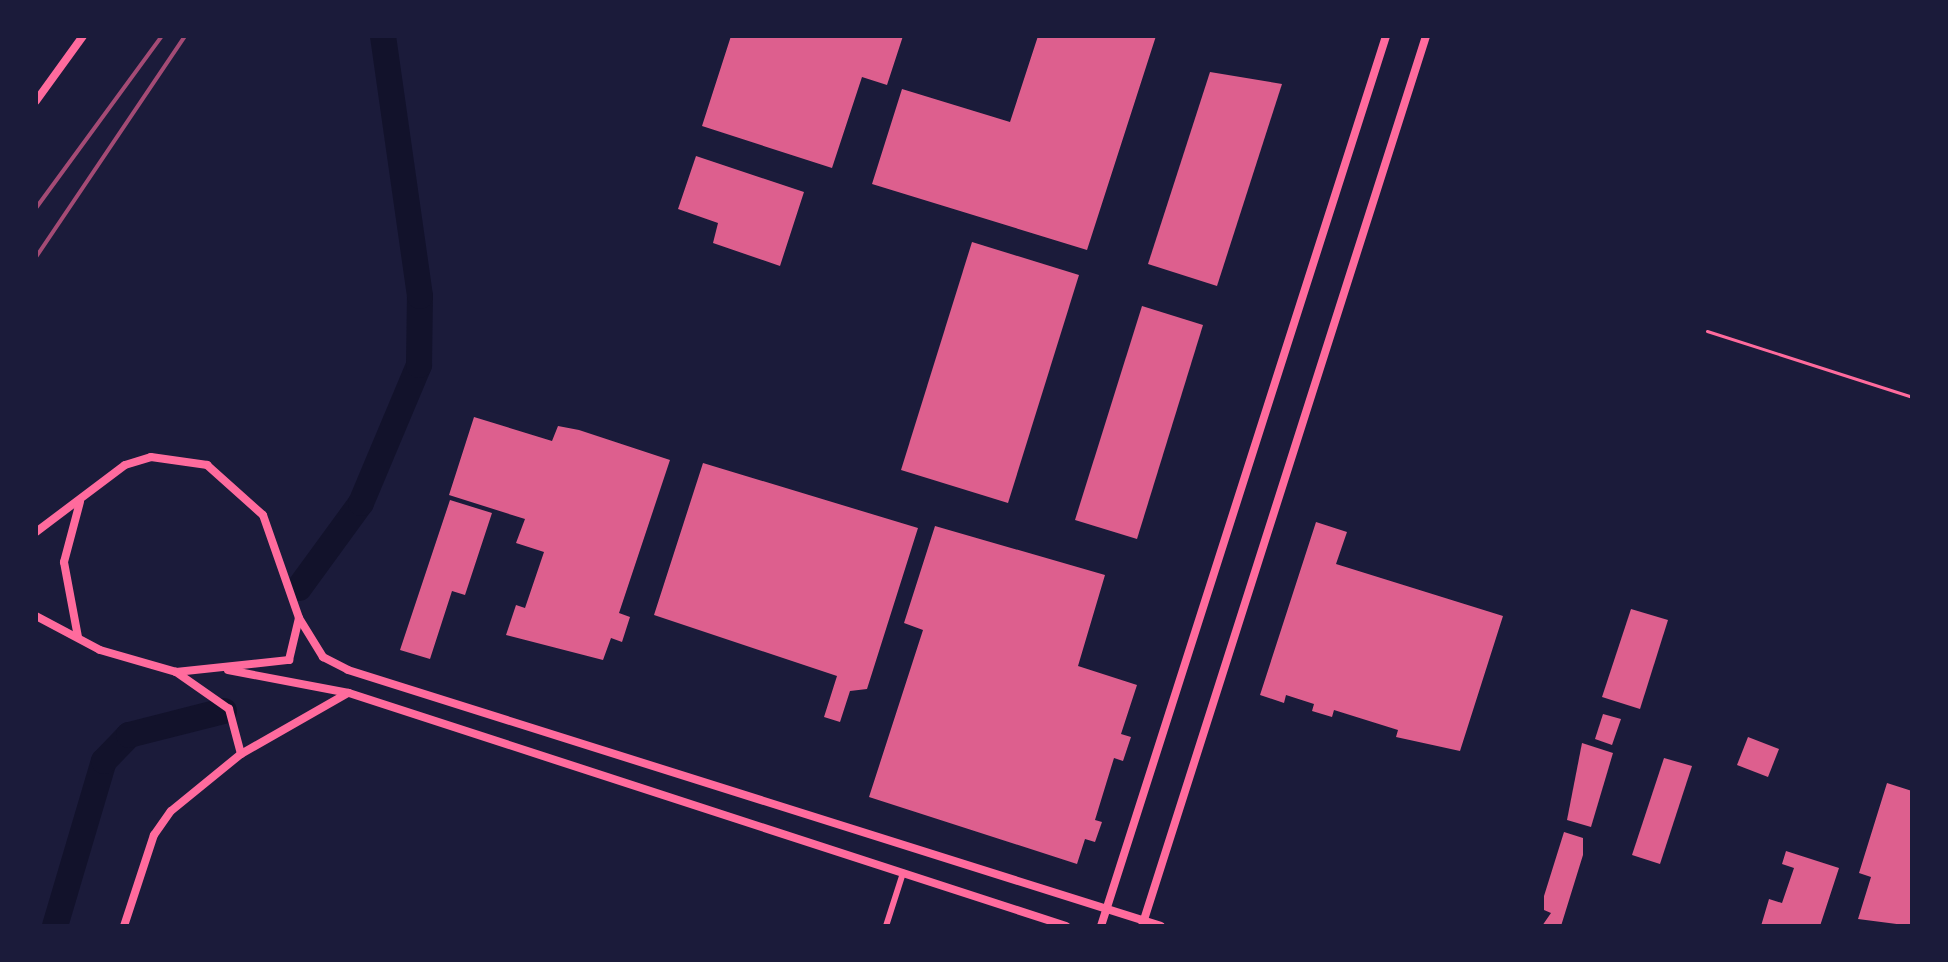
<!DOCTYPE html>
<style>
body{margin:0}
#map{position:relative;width:1948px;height:962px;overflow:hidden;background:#1b1b3a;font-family:Commissioner,sans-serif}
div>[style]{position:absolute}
.river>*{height:26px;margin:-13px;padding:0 13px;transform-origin:13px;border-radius:13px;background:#12122b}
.building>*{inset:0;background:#dd5f8e}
.service>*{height:3px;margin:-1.5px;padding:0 1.5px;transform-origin:1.5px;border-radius:1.5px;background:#ff6b9d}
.minor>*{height:6px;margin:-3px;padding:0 3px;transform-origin:3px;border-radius:3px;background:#ff6b9d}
.tertiary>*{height:8px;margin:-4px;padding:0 4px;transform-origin:4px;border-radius:4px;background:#ff6b9d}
.rail>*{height:4px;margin:-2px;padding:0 2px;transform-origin:2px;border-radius:2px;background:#a44b75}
span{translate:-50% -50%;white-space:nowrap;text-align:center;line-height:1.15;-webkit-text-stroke:7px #1b1b3a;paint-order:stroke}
.frame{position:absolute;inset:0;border:38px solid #1b1b3a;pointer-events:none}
</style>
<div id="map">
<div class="river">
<div style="left:299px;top:588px;width:105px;rotate:-53.9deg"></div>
<div style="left:361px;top:503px;width:150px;rotate:-67.2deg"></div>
<div style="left:419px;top:365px;width:69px;rotate:-89.2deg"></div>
<div style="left:420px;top:296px;width:263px;rotate:-98.1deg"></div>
<div style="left:55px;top:926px;width:172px;rotate:-73.5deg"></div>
<div style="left:104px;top:761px;width:36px;rotate:-46deg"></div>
<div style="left:129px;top:735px;width:98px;rotate:-14.2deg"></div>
</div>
<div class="building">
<div style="clip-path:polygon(731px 36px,903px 36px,887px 85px,862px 77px,832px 168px,702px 126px)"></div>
<div style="clip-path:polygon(1038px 36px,1156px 36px,1087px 250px,872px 184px,902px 89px,1010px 122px)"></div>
<div style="clip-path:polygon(1210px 72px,1282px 84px,1217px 286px,1148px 264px)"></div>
<div style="clip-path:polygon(696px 156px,804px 192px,780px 266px,713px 243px,718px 223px,678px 209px)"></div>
<div style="clip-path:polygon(972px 242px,1079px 275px,1008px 503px,901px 470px)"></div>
<div style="clip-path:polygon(1142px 306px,1203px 325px,1137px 539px,1075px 520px)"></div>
<div style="clip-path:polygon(474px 417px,552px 441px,558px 426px,579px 430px,670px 460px,619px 613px,630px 617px,622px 642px,611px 638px,603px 660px,506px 635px,516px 605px,525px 608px,544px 552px,516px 543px,525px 519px,449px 495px)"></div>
<div style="clip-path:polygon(703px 463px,918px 528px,867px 689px,850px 691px,840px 722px,824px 717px,837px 676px,654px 615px)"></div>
<div style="clip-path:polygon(450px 500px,492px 513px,465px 595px,452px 591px,430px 659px,400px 650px)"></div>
<div style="clip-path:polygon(1316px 522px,1347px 532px,1336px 564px,1503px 616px,1460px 751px,1396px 737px,1398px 730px,1334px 710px,1332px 717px,1312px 711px,1314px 704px,1286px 695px,1284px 703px,1260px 695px)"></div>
<div style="clip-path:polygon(935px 526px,1105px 575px,1078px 666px,1137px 685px,1121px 734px,1131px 737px,1123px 761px,1114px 758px,1095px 820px,1102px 822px,1095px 842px,1085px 839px,1077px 864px,869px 797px,923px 630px,904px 623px)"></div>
<div style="clip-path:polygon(1631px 609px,1668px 620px,1640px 709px,1602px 697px)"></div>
<div style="clip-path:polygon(1603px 714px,1621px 719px,1612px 745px,1595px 739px)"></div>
<div style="clip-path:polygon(1748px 737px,1779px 749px,1768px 777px,1737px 765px)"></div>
<div style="clip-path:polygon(1582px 743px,1613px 753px,1591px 827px,1567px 820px)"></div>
<div style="clip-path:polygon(1664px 758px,1692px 766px,1660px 864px,1632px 855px)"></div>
<div style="clip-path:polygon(1887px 783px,1912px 791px,1912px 926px,1858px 919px,1871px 877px,1859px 873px)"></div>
<div style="clip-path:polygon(1564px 832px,1583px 838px,1583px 855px,1561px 926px,1542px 926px,1551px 913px,1544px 910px,1544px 896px)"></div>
<div style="clip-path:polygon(1786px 851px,1839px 868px,1820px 926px,1761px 926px,1769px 899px,1782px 903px,1794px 868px,1782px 864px)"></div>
</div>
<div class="service">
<div style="left:1707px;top:331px;width:215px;rotate:17.8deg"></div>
</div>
<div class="minor">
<div style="left:886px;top:926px;width:56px;rotate:-72.2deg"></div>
</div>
<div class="tertiary">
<div style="left:36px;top:101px;width:80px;rotate:-54.1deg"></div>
<div style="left:36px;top:532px;width:111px;rotate:-37deg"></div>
<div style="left:125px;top:465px;width:27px;rotate:-17deg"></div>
<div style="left:151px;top:457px;width:57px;rotate:8.1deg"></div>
<div style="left:207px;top:465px;width:75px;rotate:41.8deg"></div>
<div style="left:263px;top:515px;width:109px;rotate:70.7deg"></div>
<div style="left:299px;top:618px;width:46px;rotate:58.4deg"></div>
<div style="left:323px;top:657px;width:28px;rotate:27deg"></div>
<div style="left:348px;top:670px;width:852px;rotate:17.48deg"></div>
<div style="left:36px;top:616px;width:72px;rotate:28deg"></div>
<div style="left:100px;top:650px;width:79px;rotate:16.1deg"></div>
<div style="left:176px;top:672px;width:114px;rotate:-6.1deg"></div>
<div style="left:289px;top:660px;width:43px;rotate:-76.6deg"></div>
<div style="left:78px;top:637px;width:76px;rotate:-100.6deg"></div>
<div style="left:64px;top:562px;width:62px;rotate:-75.1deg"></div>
<div style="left:228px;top:670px;width:123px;rotate:10.8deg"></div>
<div style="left:349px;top:693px;width:754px;rotate:18deg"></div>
<div style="left:241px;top:754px;width:123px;rotate:-29.7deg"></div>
<div style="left:124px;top:926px;width:96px;rotate:-71.8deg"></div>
<div style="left:154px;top:835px;width:29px;rotate:-55deg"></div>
<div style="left:171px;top:811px;width:90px;rotate:-39.2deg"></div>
<div style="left:241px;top:754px;width:47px;rotate:-104.9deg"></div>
<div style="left:229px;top:709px;width:65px;rotate:-145.1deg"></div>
<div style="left:1101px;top:926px;width:935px;rotate:-72.24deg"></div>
<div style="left:1142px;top:926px;width:934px;rotate:-72.3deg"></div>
</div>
<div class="rail">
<div style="left:36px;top:208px;width:213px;rotate:-53.8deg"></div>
<div style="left:36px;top:257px;width:267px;rotate:-56deg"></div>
</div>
<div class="frame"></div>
</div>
